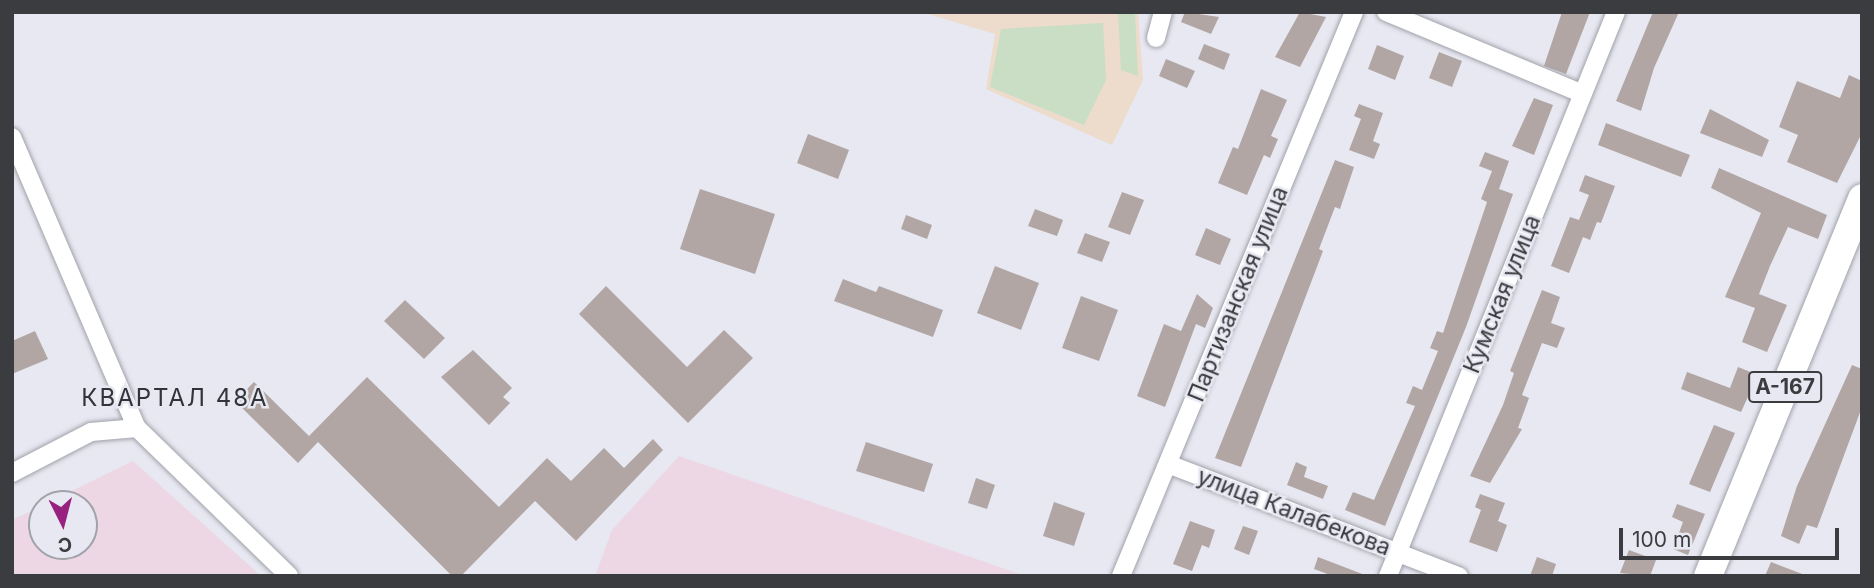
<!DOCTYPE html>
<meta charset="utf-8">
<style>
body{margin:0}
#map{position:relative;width:1874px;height:588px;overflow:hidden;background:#e7e8f1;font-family:Inter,sans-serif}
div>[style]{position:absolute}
.industrial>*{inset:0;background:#edd7e5}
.medical>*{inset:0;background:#eddbcb}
.green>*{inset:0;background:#c9dec4}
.building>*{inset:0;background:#b1a6a4}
.roads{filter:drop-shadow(0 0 2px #a1a2aa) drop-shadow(0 0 2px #a1a2aa)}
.minor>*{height:18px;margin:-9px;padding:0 9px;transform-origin:9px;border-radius:9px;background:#fff}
.primary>*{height:28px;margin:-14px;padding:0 14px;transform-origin:14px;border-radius:14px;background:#fff}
span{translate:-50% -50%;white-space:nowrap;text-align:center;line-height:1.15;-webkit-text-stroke:5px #e7e8f1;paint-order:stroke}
.shield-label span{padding:2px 5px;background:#e7e8f1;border:2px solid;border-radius:5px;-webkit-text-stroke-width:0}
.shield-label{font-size:21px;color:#3b3c3f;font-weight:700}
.street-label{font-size:23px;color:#3b3c3f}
.neighbourhood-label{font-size:24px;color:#33333a;letter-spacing:2px}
.frame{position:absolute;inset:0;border:14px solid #3b3c3f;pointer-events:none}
.north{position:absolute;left:28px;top:490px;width:70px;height:70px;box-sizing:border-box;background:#e7e8f1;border:2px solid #a2a3aa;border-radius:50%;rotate:174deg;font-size:19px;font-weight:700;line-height:28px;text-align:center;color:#3b3c3f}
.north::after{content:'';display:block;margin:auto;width:24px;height:32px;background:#96217f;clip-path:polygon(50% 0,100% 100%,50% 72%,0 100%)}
.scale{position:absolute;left:1619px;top:528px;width:220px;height:32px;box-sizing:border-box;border:4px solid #3b3c3f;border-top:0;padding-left:9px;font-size:21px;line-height:24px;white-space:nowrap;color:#3b3c3f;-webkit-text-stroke:5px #e7e8f1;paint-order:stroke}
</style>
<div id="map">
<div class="industrial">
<div style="clip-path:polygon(679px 456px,1025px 576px,595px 576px,612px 530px)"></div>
<div style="clip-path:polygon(133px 461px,261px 576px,12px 576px,12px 520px,42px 506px,42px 546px,84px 546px,84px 504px,45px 504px)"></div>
</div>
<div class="medical">
<div style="clip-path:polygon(921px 12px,1138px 12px,1143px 80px,1112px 145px,986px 89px,995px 34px)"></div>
</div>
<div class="green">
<div style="clip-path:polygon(1118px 12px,1135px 12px,1138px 76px,1121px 70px)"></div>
<div style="clip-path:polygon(1103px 23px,1106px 80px,1084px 125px,990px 87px,1001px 29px)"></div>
</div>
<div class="building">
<div style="clip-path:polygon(1185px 12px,1219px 17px,1211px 34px,1181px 22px)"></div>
<div style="clip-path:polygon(1300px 12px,1326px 17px,1300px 67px,1275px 57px)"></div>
<div style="clip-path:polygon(1562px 12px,1590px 12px,1566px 74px,1544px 66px)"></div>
<div style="clip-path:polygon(1653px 12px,1679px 12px,1654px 68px,1641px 111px,1616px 101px)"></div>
<div style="clip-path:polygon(1204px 44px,1230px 54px,1224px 70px,1198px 59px)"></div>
<div style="clip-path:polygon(1377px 45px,1404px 56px,1395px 80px,1368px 69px)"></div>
<div style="clip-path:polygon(1439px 52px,1462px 61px,1452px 87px,1429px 78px)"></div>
<div style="clip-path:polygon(1166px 59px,1195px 71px,1187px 88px,1159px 76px)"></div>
<div style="clip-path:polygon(1849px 75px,1862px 81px,1862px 133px,1837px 183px,1787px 162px,1798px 135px,1779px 127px,1797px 81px,1840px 98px)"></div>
<div style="clip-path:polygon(1261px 89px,1287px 100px,1271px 136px,1278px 139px,1270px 158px,1264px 155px,1247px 195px,1218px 183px,1233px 147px,1238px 149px)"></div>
<div style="clip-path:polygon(1534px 98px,1553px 105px,1534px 155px,1512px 146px)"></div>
<div style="clip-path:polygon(1359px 104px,1383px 113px,1373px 141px,1380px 144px,1374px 159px,1349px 150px,1361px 119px,1354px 116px)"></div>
<div style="clip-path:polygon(1710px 109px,1769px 140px,1762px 157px,1700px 133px)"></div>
<div style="clip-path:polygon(1606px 123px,1690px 155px,1681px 177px,1598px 145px)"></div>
<div style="clip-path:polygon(808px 134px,849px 150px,838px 179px,797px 163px)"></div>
<div style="clip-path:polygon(1485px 152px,1509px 161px,1499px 189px,1513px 194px,1466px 327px,1385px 526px,1345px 510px,1353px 492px,1374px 500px,1415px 406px,1406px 403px,1413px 386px,1422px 390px,1438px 351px,1430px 348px,1437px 331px,1443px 333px,1487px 202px,1481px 199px,1492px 171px,1479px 166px)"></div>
<div style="clip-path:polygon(1335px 160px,1354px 167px,1340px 209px,1335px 207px,1319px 249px,1323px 251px,1241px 467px,1215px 458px)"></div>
<div style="clip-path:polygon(1719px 168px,1827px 215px,1818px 239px,1788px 227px,1770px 266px,1759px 294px,1787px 305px,1767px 352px,1742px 342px,1755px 308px,1725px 297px,1761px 213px,1711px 188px)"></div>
<div style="clip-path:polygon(1585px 175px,1615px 186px,1601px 223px,1597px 222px,1590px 240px,1583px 237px,1569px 273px,1551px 266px,1570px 217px,1579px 220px,1589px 195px,1579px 191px)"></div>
<div style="clip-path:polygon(700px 189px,775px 214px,755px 274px,680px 249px)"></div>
<div style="clip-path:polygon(1122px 192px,1144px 200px,1130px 235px,1108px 227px)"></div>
<div style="clip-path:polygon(1035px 209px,1063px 220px,1057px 236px,1028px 226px)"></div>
<div style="clip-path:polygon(906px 215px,932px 225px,927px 239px,901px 229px)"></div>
<div style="clip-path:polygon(1206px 228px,1231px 239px,1220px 265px,1195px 255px)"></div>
<div style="clip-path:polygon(1085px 233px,1110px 242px,1102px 262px,1077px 253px)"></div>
<div style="clip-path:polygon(995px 266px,1039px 283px,1021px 330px,977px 313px)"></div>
<div style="clip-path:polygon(843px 279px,876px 292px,879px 286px,943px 310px,933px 337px,834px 301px)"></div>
<div style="clip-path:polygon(606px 286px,687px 367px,724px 330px,753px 358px,688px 423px,579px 314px)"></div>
<div style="clip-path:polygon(1542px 290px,1560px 297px,1551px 323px,1565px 328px,1557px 348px,1542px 343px,1522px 395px,1529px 398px,1518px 428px,1522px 429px,1490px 483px,1470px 476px,1503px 405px,1514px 373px,1510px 371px)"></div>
<div style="clip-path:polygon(1197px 294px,1213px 308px,1205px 328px,1196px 324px,1165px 407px,1137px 396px,1164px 324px,1181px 331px)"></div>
<div style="clip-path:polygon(1081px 296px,1118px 310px,1099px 361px,1062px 348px)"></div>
<div style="clip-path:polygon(405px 300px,445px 338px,424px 359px,384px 321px)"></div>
<div style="clip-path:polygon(35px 331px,48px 359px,12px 374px,12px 341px)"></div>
<div style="clip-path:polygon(473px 350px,512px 388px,503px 397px,510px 403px,489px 425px,441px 377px)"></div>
<div style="clip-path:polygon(1852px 365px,1862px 369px,1862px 407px,1817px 528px,1807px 525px,1799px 544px,1781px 536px,1797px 486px)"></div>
<div style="clip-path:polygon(1738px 367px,1758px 375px,1741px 412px,1681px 389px,1687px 372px,1730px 388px)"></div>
<div style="clip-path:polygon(367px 377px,499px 507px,547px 458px,571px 481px,604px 448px,624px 468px,653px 439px,663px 450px,576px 541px,535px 501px,461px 576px,452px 576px,318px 442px,298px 463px,235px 401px,254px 382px,309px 436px)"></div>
<div style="clip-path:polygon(1714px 425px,1735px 433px,1710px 492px,1689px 484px)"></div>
<div style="clip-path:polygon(866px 442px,933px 464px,924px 492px,856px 471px)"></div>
<div style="clip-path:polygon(1296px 462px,1307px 467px,1304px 477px,1328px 486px,1323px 499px,1287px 485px)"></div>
<div style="clip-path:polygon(976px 478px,995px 485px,987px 509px,968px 503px)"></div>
<div style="clip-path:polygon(1480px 494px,1505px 503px,1498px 521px,1507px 525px,1497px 552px,1469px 542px,1481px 510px,1475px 507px)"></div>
<div style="clip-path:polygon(1054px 502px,1085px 513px,1074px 546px,1043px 536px)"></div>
<div style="clip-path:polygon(1677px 504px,1705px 514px,1688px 555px,1673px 549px,1683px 522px,1672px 517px)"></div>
<div style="clip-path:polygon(1190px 521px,1215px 530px,1209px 548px,1202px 545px,1192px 571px,1173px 564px)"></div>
<div style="clip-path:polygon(1243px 526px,1258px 531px,1249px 555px,1234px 549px)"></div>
<div style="clip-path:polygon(1629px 550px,1656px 560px,1650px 576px,1620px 573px)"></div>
<div style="clip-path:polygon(1318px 557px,1365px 575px,1364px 576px,1333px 576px,1314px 569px)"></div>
<div style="clip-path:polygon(1537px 557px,1556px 564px,1552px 576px,1530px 576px)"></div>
<div style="clip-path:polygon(1771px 562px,1805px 575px,1805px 576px,1765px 576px)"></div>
</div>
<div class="roads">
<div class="minor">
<div style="left:1386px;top:12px;width:213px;rotate:22.6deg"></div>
<div style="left:1156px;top:38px;width:27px;rotate:-75deg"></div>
<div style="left:12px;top:137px;width:317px;rotate:66.8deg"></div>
<div style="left:137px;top:428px;width:212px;rotate:44.2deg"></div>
<div style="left:1168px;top:464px;width:312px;rotate:21.1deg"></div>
<div style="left:12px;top:473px;width:89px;rotate:-27.4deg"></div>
<div style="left:91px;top:432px;width:46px;rotate:-5deg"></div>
<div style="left:1121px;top:576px;width:610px;rotate:-67.55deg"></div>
<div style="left:1388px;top:576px;width:608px;rotate:-67.99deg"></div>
</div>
<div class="primary">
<div style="left:1708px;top:576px;width:408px;rotate:-67.8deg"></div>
</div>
</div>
<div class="shield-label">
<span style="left:1785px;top:387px">А-167</span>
</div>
<div class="street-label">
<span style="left:1238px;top:294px;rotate:-68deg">Партизанская улица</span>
<span style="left:1502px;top:294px;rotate:-68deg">Кумская улица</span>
<span style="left:1294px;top:512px;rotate:21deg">улица Калабекова</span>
</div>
<div class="neighbourhood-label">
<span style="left:175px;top:398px">КВАРТАЛ 48А</span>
</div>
<div class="frame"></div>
<div class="north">С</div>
<div class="scale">100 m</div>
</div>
